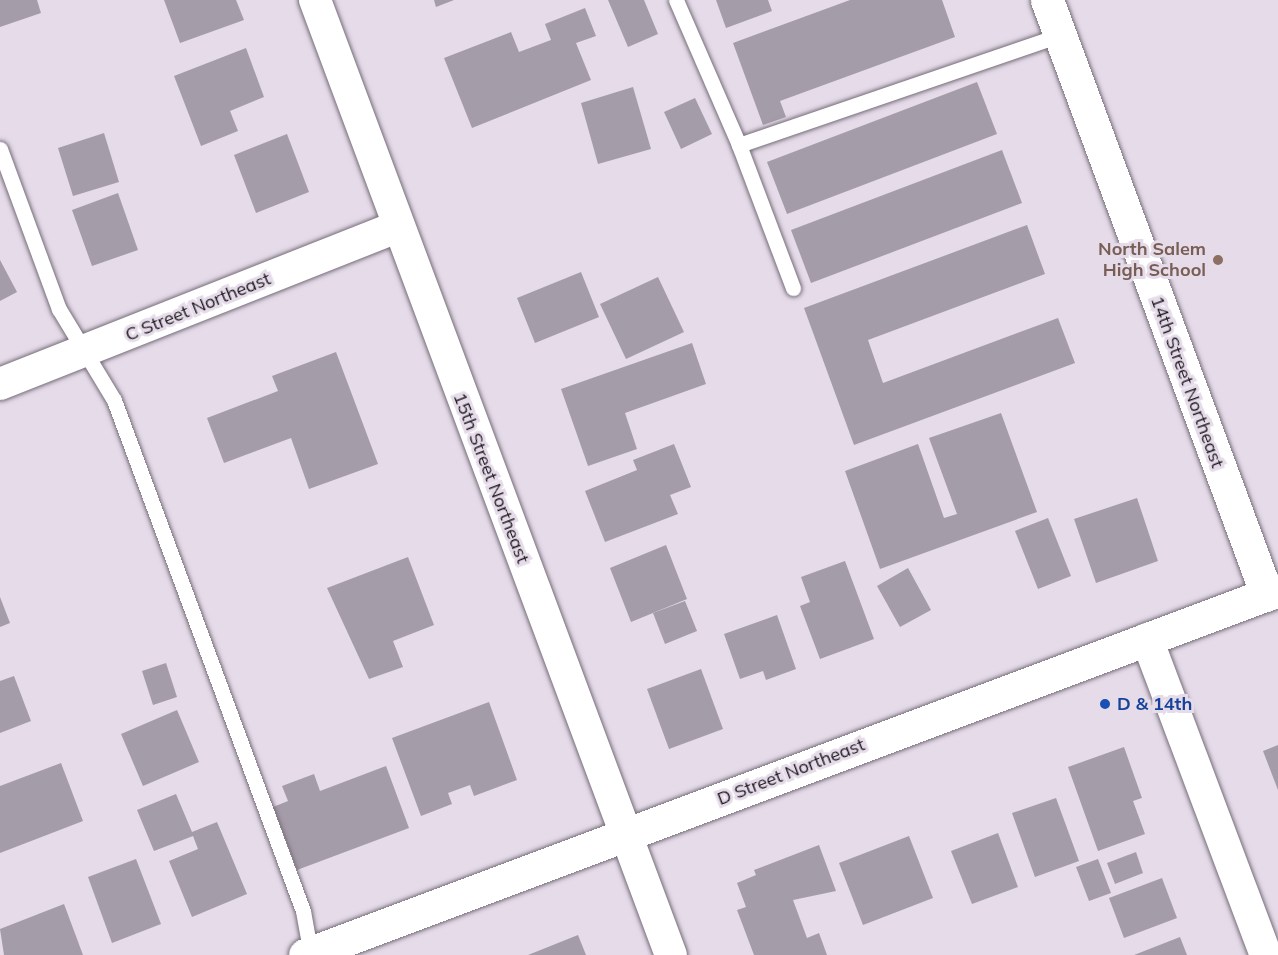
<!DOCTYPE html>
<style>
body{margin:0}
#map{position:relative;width:1278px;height:955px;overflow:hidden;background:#e5dbe9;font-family:Mulish,sans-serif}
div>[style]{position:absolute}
.building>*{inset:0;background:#a59ca9}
.roads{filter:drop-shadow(0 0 2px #766d79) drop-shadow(0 0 2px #766d79)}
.lane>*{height:15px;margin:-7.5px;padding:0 7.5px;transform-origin:7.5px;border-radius:7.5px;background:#fff}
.street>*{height:32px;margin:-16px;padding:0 16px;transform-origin:16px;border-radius:16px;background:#fff}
.secondary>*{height:33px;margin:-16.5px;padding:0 16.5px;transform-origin:16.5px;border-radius:16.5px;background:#fff}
.dots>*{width:16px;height:16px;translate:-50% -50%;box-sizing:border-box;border:3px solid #e5dbe9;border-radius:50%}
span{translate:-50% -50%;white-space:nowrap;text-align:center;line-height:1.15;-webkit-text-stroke:6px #e5dbe9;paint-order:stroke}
.education-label{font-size:18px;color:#785e54;font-weight:700}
.right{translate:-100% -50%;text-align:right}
.street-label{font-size:18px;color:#1a161b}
.transit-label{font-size:18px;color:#164399;font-weight:700}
.left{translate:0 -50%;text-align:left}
</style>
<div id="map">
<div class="building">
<div style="clip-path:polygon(0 0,37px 0,41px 13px,0 27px)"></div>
<div style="clip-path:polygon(164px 0,236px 0,244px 20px,180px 43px)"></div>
<div style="clip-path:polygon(434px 0,454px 0,436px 7px)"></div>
<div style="clip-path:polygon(608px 0,644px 0,658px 34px,628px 47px)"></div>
<div style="clip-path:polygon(716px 0,768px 0,772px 11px,726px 28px)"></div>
<div style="clip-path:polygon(850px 0,942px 0,955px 37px,780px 101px,786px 117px,763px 125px,733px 43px)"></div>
<div style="clip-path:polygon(585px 8px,596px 36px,576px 43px,591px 80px,472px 128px,444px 58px,511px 32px,519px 52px,551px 40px,545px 24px)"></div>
<div style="clip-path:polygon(246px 48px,264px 97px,230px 111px,238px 131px,201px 146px,174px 76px)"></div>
<div style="clip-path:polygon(977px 82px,997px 134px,787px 214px,767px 162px)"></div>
<div style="clip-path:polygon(633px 87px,651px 149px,598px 164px,581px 103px)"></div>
<div style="clip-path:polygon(695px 98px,712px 134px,681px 149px,664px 112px)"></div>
<div style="clip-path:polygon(104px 133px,119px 182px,73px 196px,58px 148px)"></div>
<div style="clip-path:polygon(287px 134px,309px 192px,256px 213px,234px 155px)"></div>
<div style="clip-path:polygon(1002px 150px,1022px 203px,811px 283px,791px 230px)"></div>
<div style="clip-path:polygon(118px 193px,138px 250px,92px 266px,72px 210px)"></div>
<div style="clip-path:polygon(1027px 225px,1045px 274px,868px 340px,883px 383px,1058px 318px,1075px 363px,854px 445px,804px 308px)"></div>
<div style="clip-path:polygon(0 260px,17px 292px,0 301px)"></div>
<div style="clip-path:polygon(581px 272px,599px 317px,535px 343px,517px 298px)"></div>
<div style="clip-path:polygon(658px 277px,684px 332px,626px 359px,600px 304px)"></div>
<div style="clip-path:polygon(692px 343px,706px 384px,625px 413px,637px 449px,588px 466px,561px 389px)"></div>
<div style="clip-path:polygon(336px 352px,378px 464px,309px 489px,291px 438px,224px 463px,207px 418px,278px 391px,272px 376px)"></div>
<div style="clip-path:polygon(1001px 413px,1037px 512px,880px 569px,845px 471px,918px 444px,944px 518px,957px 514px,929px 438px)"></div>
<div style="clip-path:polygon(674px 444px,691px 487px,670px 495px,678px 514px,605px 542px,585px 491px,637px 470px,633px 460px)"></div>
<div style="clip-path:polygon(1137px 498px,1158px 561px,1096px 583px,1074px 519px)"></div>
<div style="clip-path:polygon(1048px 518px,1071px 576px,1038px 589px,1015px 531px)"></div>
<div style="clip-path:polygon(666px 545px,687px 599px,631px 622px,610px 568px)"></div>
<div style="clip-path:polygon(408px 557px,434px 625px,393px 641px,403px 667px,369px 679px,327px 588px)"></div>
<div style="clip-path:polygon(845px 561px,874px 639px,820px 659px,800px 606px,810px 602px,801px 577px)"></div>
<div style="clip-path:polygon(908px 568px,931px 610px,900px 627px,877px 586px)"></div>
<div style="clip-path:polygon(0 597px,10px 623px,0 627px)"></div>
<div style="clip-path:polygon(685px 601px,697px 631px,665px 644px,653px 613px)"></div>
<div style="clip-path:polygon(777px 615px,796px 669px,766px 680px,763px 671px,740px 679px,724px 634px)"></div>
<div style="clip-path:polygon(166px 663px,177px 697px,153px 705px,142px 671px)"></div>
<div style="clip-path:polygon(701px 669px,723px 729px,669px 749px,647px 689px)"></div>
<div style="clip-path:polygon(14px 676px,31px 721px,0 733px,0 681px)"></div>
<div style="clip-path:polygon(489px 702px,517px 780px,474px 796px,470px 785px,448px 793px,452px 804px,421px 816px,392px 738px)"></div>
<div style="clip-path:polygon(177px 710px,199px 762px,143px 786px,121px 734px)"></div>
<div style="clip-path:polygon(1278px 745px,1278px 790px,1263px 751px)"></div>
<div style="clip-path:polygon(1124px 747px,1142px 798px,1133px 801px,1145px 834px,1098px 851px,1068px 767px)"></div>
<div style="clip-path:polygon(61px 763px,83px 821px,0 853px,0 786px)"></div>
<div style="clip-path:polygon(386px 766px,409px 828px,297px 870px,273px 807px,288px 801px,282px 786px,314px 774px,320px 791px)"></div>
<div style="clip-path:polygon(176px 794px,192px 832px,217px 822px,247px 894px,192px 917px,169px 861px,198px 849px,193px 836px,154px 851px,137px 810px)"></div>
<div style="clip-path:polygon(1056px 798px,1079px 861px,1035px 877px,1012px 813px)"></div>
<div style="clip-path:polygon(998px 833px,1018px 887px,972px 904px,951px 851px)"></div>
<div style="clip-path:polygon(909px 836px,933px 898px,863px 925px,839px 863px)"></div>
<div style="clip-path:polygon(819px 845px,836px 891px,793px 900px,807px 938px,819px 933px,827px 955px,754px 955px,737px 910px,746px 907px,737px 883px,756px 875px,754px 870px)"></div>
<div style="clip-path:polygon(1136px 852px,1143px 873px,1115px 884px,1107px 863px)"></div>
<div style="clip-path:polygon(136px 859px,161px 924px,112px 943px,88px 877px)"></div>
<div style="clip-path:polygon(1098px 859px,1111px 893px,1089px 901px,1076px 867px)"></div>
<div style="clip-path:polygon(1162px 878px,1177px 918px,1124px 938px,1109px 898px)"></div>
<div style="clip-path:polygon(64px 904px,83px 955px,4px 955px,0 929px)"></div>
<div style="clip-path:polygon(578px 935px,586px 955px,528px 955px)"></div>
<div style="clip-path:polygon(1180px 937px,1187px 955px,1134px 955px)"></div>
</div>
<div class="roads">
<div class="lane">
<div style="left:676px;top:0;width:158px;rotate:66.5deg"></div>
<div style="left:739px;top:145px;width:153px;rotate:69.3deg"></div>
<div style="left:739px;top:145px;width:339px;rotate:-18.9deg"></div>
<div style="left:0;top:149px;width:171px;rotate:69.8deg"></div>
<div style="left:59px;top:309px;width:106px;rotate:58.9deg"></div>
<div style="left:114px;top:400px;width:545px;rotate:69.7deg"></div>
<div style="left:303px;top:911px;width:45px;rotate:79.7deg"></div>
</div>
<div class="street">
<div style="left:315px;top:0;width:1019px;rotate:69.56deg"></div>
<div style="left:0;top:384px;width:426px;rotate:-21.6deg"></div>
<div style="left:1147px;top:639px;width:338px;rotate:69.4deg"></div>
</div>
<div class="secondary">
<div style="left:1047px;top:0;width:634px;rotate:69.71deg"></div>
<div style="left:305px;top:955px;width:1039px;rotate:-20.56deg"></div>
</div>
</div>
<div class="dots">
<div style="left:1218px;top:260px;background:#8d6e63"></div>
<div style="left:1105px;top:704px;background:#1a4fb4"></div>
</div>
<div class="education-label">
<span class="right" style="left:1206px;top:260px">North Salem<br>High School</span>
</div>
<div class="street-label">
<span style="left:198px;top:307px;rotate:-22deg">C Street Northeast</span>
<span style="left:1187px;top:382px;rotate:70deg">14th Street Northeast</span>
<span style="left:491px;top:478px;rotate:69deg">15th Street Northeast</span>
<span style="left:791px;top:772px;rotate:-21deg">D Street Northeast</span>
</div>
<div class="transit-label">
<span class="left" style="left:1117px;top:704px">D &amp; 14th</span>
</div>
</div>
